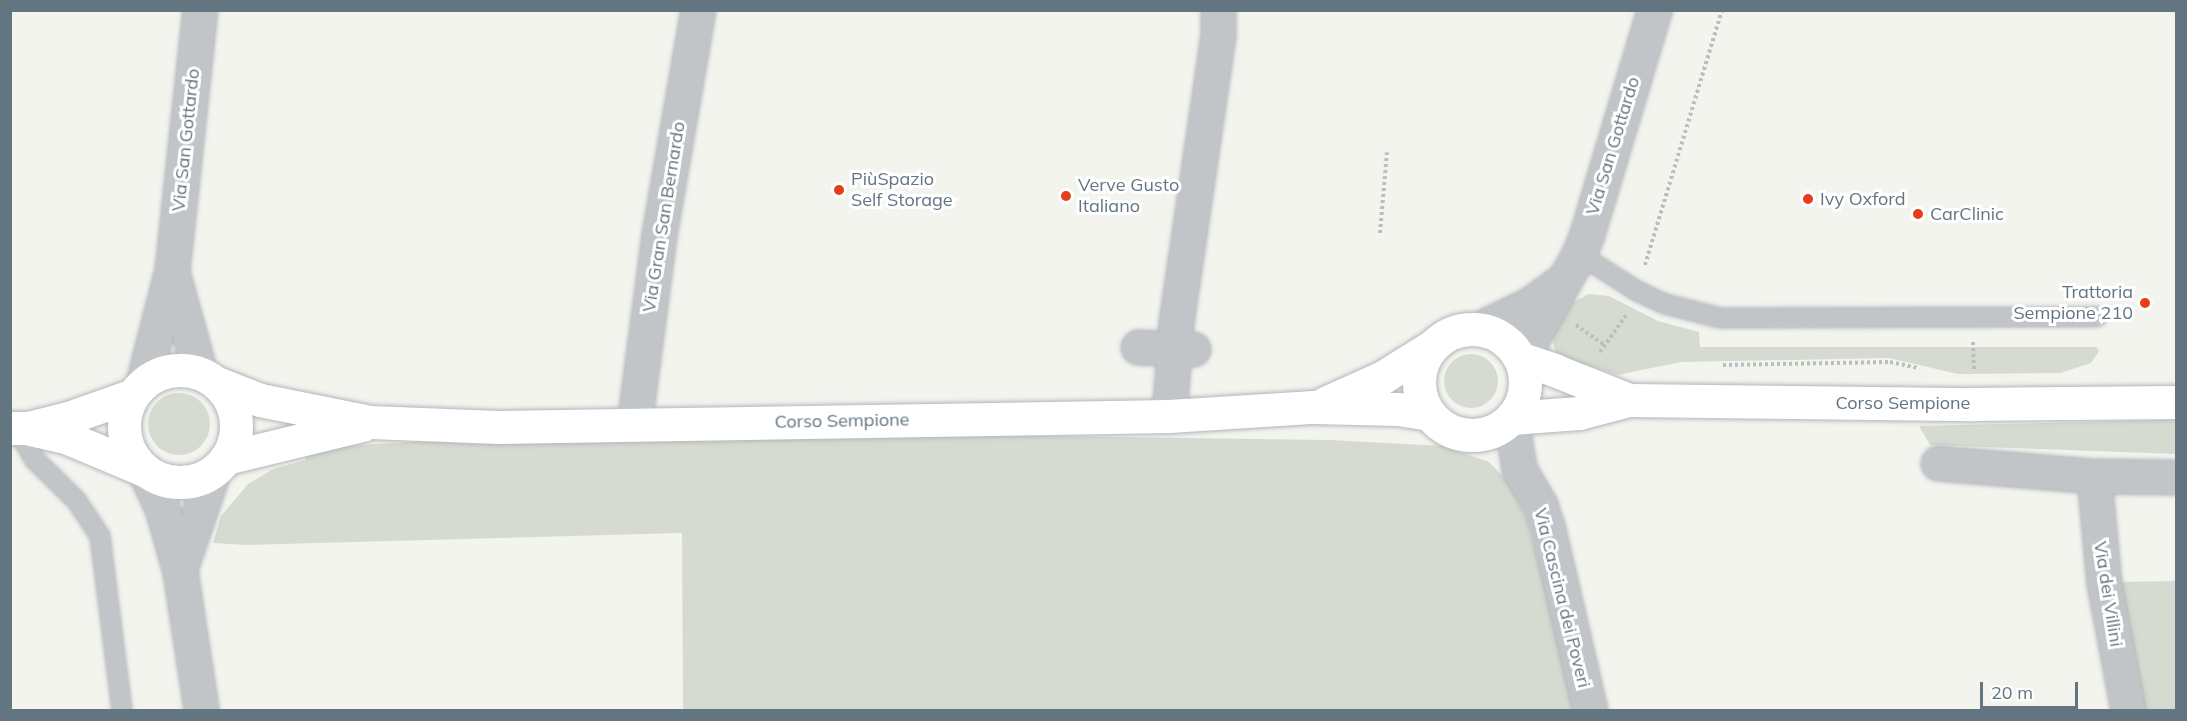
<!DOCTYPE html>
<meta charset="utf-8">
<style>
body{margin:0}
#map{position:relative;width:2187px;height:721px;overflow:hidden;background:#f4f4ef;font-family:Mulish,sans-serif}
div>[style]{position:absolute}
.green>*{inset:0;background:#d5dbd0}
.round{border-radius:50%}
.path>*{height:4px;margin-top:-2px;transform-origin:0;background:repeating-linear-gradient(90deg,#bbbdbf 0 3px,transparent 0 6px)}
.roads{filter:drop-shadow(0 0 2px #b2b7ba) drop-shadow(0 0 2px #b2b7ba)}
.service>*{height:18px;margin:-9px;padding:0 9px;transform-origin:9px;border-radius:9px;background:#c1c5c8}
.minor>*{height:33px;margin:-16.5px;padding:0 16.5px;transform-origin:16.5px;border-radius:16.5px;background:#c1c5c8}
.primary>*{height:33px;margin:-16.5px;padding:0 16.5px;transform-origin:16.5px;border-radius:16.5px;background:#fff}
.primary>.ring{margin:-16.5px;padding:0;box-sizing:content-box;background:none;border:33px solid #fff;border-radius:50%}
.dots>*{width:16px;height:16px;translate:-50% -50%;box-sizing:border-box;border:3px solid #fff;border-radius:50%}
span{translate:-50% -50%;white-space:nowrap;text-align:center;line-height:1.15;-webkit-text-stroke:6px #fff;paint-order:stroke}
.street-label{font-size:18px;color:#627581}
.poi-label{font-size:18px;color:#627581}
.left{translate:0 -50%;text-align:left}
.right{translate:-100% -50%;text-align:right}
.frame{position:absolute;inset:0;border:12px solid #627581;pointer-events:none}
.scale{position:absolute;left:1980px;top:682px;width:98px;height:27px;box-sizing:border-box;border:3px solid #627581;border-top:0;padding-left:8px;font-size:18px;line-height:21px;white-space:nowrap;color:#627581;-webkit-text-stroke:4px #fff;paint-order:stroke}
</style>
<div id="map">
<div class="green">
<div style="clip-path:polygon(1589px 294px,1609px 296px,1658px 321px,1699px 332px,1700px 347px,2096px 347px,2099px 351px,2091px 363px,2060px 373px,1958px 374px,1889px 358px,1681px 362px,1617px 375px,1584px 364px,1579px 371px,1556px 356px,1553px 341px,1554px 331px,1571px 303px)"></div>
<div class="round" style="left:1444px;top:354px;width:54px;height:54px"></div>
<div class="round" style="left:148px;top:393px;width:62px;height:62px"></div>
<div style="clip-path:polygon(2176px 420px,2176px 454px,1930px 445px,1919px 426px)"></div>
<div style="clip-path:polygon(978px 435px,1330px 440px,1443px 446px,1489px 462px,1512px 486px,1527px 520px,1579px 710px,683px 710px,682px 533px,245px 545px,213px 543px,221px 516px,248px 484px,273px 469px,306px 460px,306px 452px,343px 446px,462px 439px,683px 441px)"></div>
<div style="clip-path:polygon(2176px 581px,2176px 710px,2142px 710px,2119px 582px)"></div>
</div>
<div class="path">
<div style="left:1380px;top:233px;width:81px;rotate:-85.1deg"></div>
<div style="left:1645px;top:265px;width:266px;rotate:-73.2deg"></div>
<div style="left:1576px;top:325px;width:35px;rotate:35deg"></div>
<div style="left:1973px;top:342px;width:29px;rotate:88deg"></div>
<div style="left:1600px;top:352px;width:47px;rotate:-54.6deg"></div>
<div style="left:1723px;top:365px;width:167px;rotate:-1deg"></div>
<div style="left:1890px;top:362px;width:30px;rotate:12deg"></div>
</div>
<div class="roads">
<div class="service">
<div style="left:1579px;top:254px;width:69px;rotate:32.5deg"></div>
<div style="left:1637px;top:291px;width:31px;rotate:25deg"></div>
<div style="left:1665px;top:304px;width:57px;rotate:14.3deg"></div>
<div style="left:1720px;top:318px;width:377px;rotate:-0.2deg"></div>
<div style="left:17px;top:429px;width:34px;rotate:60deg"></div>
<div style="left:34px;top:459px;width:59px;rotate:44.3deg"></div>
<div style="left:76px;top:500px;width:43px;rotate:56.3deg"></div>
<div style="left:100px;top:536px;width:175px;rotate:82.8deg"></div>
</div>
<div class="minor">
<div style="left:172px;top:272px;width:105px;rotate:74.5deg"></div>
<div style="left:1479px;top:329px;width:55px;rotate:-25.6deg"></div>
<div style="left:1529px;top:305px;width:37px;rotate:-36deg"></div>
<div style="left:1138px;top:347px;width:55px;rotate:2.1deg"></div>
<div style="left:1521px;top:359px;width:120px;rotate:-61.1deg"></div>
<div style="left:1579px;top:254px;width:22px;rotate:-68deg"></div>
<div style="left:1587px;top:234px;width:234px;rotate:-73.3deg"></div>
<div style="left:143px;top:383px;width:117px;rotate:-75.6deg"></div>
<div style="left:172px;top:270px;width:262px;rotate:-83.9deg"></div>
<div style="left:1169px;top:416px;width:93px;rotate:-85.7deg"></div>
<div style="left:1176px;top:323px;width:291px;rotate:-81.7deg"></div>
<div style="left:1218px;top:35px;width:25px;rotate:-90deg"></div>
<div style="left:1511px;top:418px;width:52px;rotate:81.1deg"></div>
<div style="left:1519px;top:469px;width:42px;rotate:59.7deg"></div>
<div style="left:1540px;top:505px;width:26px;rotate:72deg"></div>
<div style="left:1548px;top:530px;width:185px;rotate:76.9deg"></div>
<div style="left:634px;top:425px;width:192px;rotate:-82.5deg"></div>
<div style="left:659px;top:235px;width:228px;rotate:-80.2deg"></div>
<div style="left:1938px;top:463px;width:157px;rotate:4.8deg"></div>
<div style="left:2094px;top:476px;width:82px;rotate:0.7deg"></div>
<div style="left:144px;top:470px;width:42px;rotate:64.7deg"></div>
<div style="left:162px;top:508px;width:66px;rotate:74.1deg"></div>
<div style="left:180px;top:571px;width:139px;rotate:81.3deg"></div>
<div style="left:2094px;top:476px;width:107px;rotate:84.7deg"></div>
<div style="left:2104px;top:583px;width:129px;rotate:79.3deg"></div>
<div style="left:180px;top:569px;width:102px;rotate:-71.2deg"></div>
</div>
<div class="primary">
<div class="ring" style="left:1419px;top:329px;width:73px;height:73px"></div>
<div style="left:1521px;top:359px;width:35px;rotate:18deg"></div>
<div style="left:1554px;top:370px;width:81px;rotate:21.8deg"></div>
<div class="ring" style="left:124px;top:370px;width:79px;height:79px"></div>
<div style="left:217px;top:383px;width:46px;rotate:21.6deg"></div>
<div style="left:260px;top:400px;width:112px;rotate:11.3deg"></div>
<div style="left:370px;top:422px;width:128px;rotate:2.2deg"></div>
<div style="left:498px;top:427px;width:671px;rotate:-0.94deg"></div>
<div style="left:1169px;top:416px;width:145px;rotate:-3.6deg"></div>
<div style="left:1314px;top:407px;width:84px;rotate:1.4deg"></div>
<div style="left:1398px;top:409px;width:32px;rotate:9deg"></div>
<div style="left:1325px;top:403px;width:64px;rotate:-24.1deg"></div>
<div style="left:1383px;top:377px;width:60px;rotate:-32.1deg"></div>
<div style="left:1511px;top:418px;width:68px;rotate:-4.2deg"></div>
<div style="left:1579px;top:413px;width:52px;rotate:-14.6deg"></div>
<div style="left:1629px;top:400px;width:345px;rotate:0.7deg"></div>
<div style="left:1974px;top:404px;width:202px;rotate:-0.6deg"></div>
<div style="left:10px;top:428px;width:18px"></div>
<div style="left:28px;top:428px;width:41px;rotate:-14deg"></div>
<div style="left:68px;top:418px;width:69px;rotate:-19.5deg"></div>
<div style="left:30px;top:429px;width:39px;rotate:13deg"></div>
<div style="left:68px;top:438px;width:82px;rotate:22.8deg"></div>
<div style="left:226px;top:458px;width:140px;rotate:-13.6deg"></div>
</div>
</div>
<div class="dots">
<div style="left:839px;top:190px;background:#e63e1d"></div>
<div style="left:1066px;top:196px;background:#e63e1d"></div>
<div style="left:1808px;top:199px;background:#e63e1d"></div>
<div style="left:1918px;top:214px;background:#e63e1d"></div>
<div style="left:2145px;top:303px;background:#e63e1d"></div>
</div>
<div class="street-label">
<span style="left:186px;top:140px;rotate:-84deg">Via San Gottardo</span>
<span style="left:1613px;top:146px;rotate:-73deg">Via San Gottardo</span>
<span style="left:664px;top:217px;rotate:-81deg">Via Gran San Bernardo</span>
<span style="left:1903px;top:403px">Corso Sempione</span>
<span style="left:842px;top:421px;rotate:-1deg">Corso Sempione</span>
<span style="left:2108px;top:594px;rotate:81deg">Via dei Villini</span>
<span style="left:1562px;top:598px;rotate:76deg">Via Cascina dei Poveri</span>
</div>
<div class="poi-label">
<span class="left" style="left:851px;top:190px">PiùSpazio<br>Self Storage</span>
<span class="left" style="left:1078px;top:196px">Verve Gusto<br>Italiano</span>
<span class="left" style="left:1820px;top:199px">Ivy Oxford</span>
<span class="left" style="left:1930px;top:214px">CarClinic</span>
<span class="right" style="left:2133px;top:303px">Trattoria<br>Sempione 210</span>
</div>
<div class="frame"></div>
<div class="scale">20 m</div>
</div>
